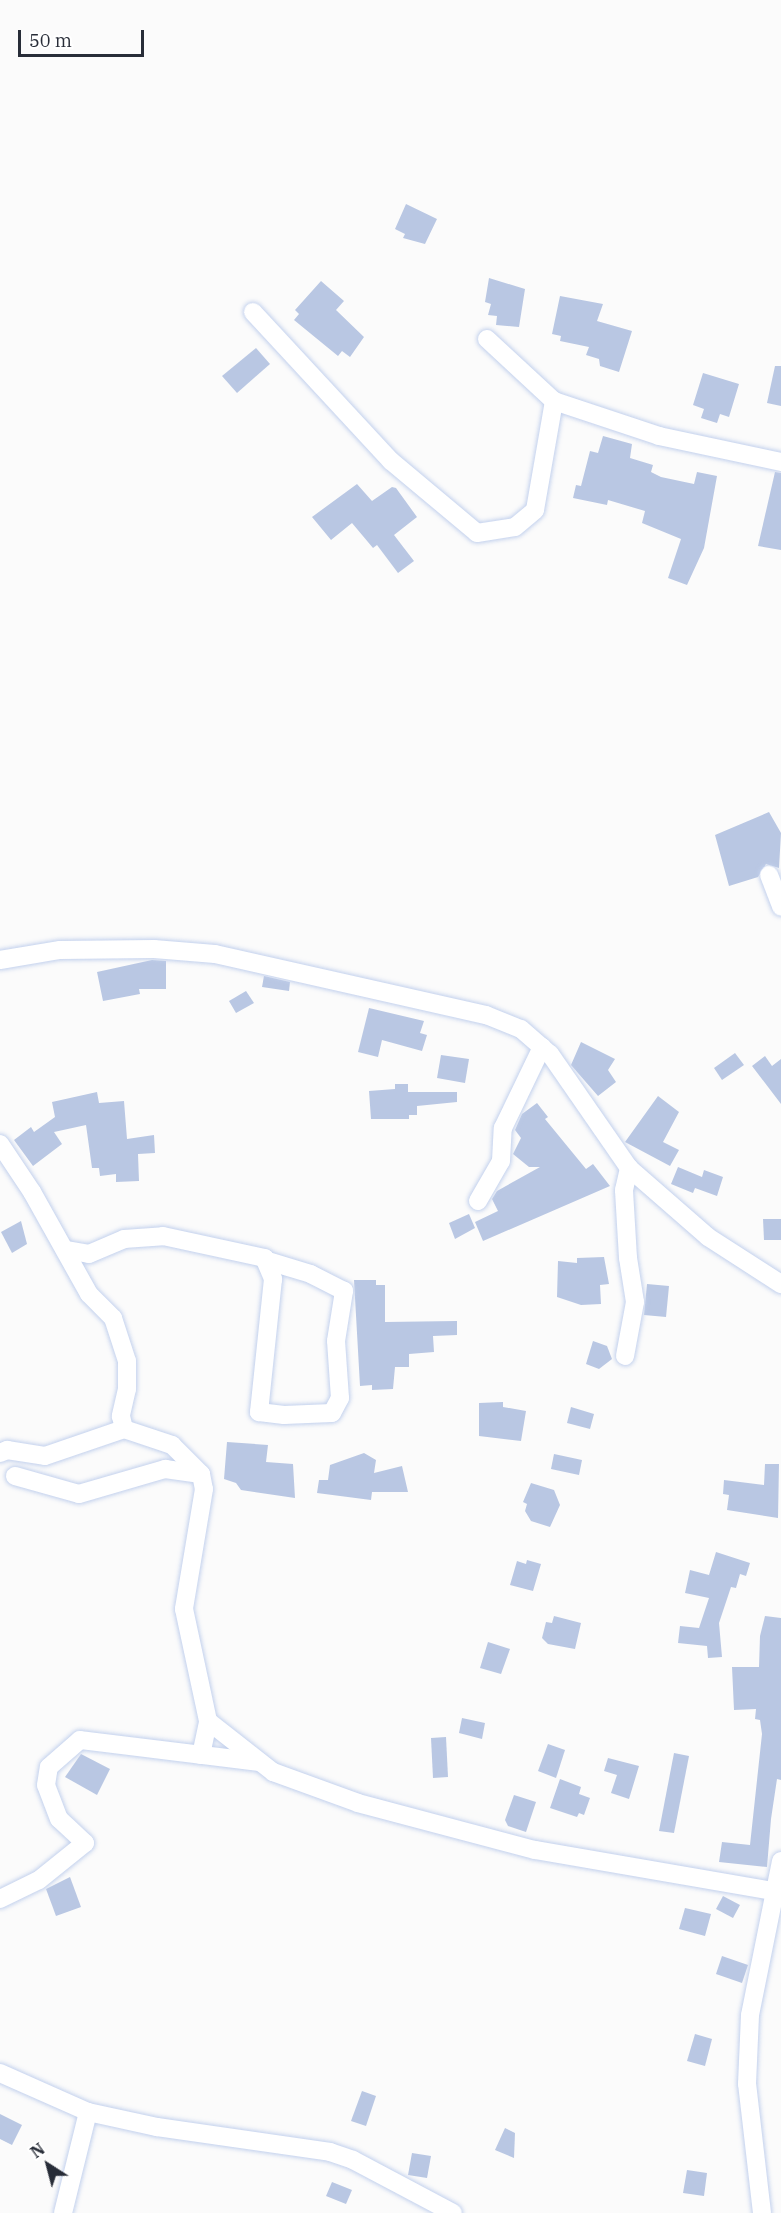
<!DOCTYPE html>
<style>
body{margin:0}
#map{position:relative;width:781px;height:2213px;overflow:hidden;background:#fbfbfb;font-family:"IBM Plex Serif",serif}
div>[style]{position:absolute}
.building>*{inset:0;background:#b9c7e3}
.roads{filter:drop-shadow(0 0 2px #c3d1ed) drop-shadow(0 0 2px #c3d1ed)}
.street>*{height:18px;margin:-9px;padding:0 9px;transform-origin:9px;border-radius:9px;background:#fff}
span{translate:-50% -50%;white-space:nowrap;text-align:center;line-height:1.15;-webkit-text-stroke:5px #fff;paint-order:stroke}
.north{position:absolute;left:18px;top:2135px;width:60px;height:60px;-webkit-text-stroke:4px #fff;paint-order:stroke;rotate:324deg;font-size:16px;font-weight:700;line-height:24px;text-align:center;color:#282d38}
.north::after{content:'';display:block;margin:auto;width:21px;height:27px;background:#282d38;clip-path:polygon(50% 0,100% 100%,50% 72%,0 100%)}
.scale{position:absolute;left:18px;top:30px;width:126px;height:27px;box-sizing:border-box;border:3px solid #282d38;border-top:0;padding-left:8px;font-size:18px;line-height:21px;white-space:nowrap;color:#282d38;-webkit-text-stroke:4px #fff;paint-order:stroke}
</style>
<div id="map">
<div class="building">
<div style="clip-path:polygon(406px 204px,437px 219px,425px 244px,403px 238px,405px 234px,395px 229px)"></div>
<div style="clip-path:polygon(489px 278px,525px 289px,519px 327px,496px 325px,497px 316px,488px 315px,491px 304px,485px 302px)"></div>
<div style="clip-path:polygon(321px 281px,344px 301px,336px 310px,364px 337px,350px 357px,342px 351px,338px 356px,294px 320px,299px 314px,295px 310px)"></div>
<div style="clip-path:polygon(560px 296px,603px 304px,597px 321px,632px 331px,619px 372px,600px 366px,599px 359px,586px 355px,589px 347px,560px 341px,561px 336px,552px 334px)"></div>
<div style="clip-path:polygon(256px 348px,270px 364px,237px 393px,222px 376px)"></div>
<div style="clip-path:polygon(775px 366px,781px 366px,781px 406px,767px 403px)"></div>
<div style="clip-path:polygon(703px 373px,739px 384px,729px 417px,720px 414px,717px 423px,701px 418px,704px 409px,693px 405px)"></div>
<div style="clip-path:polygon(603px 436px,632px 444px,630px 458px,653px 465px,651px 472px,661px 477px,694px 484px,697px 472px,717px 476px,704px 548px,687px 585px,668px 578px,681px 539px,642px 523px,645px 511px,608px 500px,607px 505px,573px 498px,576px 485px,581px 486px,590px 451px,598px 453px)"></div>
<div style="clip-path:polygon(775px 472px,781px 473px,781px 550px,758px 546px)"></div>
<div style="clip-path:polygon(357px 484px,372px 501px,392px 487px,396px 488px,417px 517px,394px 535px,414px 561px,398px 573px,377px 545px,373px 548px,352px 523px,331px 540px,312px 517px)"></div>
<div style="clip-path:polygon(769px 812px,781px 833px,779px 868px,766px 864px,758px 877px,729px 886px,715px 835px)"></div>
<div style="clip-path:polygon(152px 960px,166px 961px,166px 989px,139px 989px,140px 994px,103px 1001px,97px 972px)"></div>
<div style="clip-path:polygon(264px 976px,290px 982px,289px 991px,262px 987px)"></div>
<div style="clip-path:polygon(246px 991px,254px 1003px,236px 1013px,229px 1001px)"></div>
<div style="clip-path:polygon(369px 1008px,424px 1021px,420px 1033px,427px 1035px,422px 1051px,382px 1040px,378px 1057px,358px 1052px)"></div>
<div style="clip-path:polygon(581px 1042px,615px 1059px,608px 1070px,616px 1082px,598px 1096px,571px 1065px)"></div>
<div style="clip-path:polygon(735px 1053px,744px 1065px,722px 1080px,714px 1068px)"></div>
<div style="clip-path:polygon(441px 1055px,469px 1059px,465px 1083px,437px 1078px)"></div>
<div style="clip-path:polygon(765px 1056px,772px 1066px,781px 1059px,781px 1104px,752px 1066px)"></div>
<div style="clip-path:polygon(395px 1084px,408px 1084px,408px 1092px,457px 1092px,457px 1102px,417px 1106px,417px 1115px,409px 1115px,409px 1119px,371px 1119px,369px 1091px,395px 1089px)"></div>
<div style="clip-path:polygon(97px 1092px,99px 1103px,124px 1101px,127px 1139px,154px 1135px,155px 1153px,138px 1154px,139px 1181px,116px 1182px,116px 1174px,100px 1176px,99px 1168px,92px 1168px,86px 1125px,54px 1132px,62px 1144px,33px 1166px,14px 1140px,31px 1127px,34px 1132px,55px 1117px,52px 1102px)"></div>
<div style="clip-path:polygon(658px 1096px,679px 1112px,663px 1142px,679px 1150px,670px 1166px,625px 1142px)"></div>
<div style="clip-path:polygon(537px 1103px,548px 1117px,545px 1119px,586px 1169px,593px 1164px,610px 1186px,483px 1241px,475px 1222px,498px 1211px,492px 1199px,497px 1191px,540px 1167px,529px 1167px,513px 1154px,521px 1138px,515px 1130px,522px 1114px)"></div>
<div style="clip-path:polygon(678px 1167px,702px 1177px,704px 1170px,723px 1177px,717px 1196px,695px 1188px,693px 1193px,671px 1184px)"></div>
<div style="clip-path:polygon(469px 1214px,475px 1228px,455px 1239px,449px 1223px)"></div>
<div style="clip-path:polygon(763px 1219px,781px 1219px,781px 1240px,764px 1240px)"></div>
<div style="clip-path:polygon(21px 1221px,27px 1244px,12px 1253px,1px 1232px)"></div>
<div style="clip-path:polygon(604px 1257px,609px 1284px,600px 1285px,601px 1304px,581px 1305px,557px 1297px,558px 1261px,577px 1263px,577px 1258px)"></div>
<div style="clip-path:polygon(354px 1280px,376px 1280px,376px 1285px,385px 1285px,385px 1322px,457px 1321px,457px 1335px,433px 1336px,434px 1352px,409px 1354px,409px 1367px,395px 1367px,393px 1389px,372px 1390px,372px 1385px,360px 1386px)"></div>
<div style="clip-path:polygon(647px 1284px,669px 1286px,666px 1317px,644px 1315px)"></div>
<div style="clip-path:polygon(593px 1341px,607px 1346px,612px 1359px,599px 1369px,586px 1364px)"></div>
<div style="clip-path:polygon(503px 1402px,503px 1407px,526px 1411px,521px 1441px,479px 1436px,479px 1403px)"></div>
<div style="clip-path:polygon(571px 1407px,594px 1414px,590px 1429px,567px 1423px)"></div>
<div style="clip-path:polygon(227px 1442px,268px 1445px,266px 1462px,293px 1464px,295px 1498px,241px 1490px,236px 1483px,224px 1479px)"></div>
<div style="clip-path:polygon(364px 1453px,376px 1460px,374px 1473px,402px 1466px,408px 1492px,372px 1492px,371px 1500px,317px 1493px,319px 1480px,328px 1480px,330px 1465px)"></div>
<div style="clip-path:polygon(554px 1454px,582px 1460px,579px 1475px,551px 1469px)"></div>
<div style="clip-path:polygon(765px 1464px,779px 1464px,778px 1518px,727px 1510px,729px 1495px,723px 1494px,724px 1480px,764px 1485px)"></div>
<div style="clip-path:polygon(531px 1483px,554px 1490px,560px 1505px,550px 1527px,531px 1521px,525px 1511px,527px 1504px,523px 1502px)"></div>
<div style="clip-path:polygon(716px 1552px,750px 1563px,746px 1576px,740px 1574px,736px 1588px,731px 1587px,719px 1623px,722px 1657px,708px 1658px,707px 1646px,678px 1643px,680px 1626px,699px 1628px,709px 1598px,685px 1593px,690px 1570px,709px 1575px)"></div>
<div style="clip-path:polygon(527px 1560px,541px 1564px,533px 1591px,510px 1585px,517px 1561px,526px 1564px)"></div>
<div style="clip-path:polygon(554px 1616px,581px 1623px,575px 1649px,548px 1644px,542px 1638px,546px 1622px,552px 1623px)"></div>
<div style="clip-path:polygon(765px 1616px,781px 1618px,781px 1780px,777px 1779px,771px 1819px,767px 1867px,719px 1862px,722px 1842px,750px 1845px,762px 1734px,760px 1720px,755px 1719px,756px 1709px,734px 1710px,732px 1667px,759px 1667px,760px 1636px)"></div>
<div style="clip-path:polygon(488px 1642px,510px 1649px,501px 1674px,480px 1668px)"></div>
<div style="clip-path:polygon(462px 1718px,485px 1723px,482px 1739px,459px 1733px)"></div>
<div style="clip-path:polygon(446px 1737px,448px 1777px,433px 1778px,431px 1738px)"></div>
<div style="clip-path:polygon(548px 1744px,565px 1750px,556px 1778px,538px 1771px)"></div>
<div style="clip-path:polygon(674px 1753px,689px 1756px,674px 1833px,659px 1831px)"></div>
<div style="clip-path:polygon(81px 1754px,110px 1769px,97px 1795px,65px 1777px)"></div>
<div style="clip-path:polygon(608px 1758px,639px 1766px,629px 1799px,611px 1793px,617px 1775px,604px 1771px)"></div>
<div style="clip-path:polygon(560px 1779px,581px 1787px,579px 1794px,590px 1798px,584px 1815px,579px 1813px,577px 1817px,550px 1808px)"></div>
<div style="clip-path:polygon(514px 1795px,536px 1802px,526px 1832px,508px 1826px,505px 1820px)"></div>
<div style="clip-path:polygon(70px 1877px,81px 1907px,56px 1916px,46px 1889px)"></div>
<div style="clip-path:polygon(723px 1896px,740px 1905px,733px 1918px,716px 1909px)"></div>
<div style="clip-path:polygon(685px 1908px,711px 1914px,705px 1936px,679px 1929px)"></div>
<div style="clip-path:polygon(722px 1956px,748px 1965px,742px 1983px,716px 1974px)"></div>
<div style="clip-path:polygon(695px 2034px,712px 2039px,705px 2066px,687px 2061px)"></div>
<div style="clip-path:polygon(362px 2091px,376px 2096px,366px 2126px,351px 2121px)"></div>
<div style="clip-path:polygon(0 2114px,22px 2125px,12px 2145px,0 2139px)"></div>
<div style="clip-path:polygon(505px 2128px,515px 2133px,514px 2158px,495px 2150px)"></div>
<div style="clip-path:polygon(412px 2153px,431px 2156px,427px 2178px,408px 2175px)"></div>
<div style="clip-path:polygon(687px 2170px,707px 2173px,704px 2196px,683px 2193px)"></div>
<div style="clip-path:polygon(332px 2182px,352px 2190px,346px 2204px,326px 2196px)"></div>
</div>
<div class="roads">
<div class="street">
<div style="left:253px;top:312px;width:203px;rotate:47.2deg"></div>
<div style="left:391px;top:461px;width:112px;rotate:39.9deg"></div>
<div style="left:477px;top:533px;width:38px;rotate:-9deg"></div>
<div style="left:515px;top:527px;width:26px;rotate:-40deg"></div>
<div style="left:535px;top:510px;width:111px;rotate:-80.1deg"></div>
<div style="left:487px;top:339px;width:91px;rotate:42.8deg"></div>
<div style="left:554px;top:401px;width:111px;rotate:18.4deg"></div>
<div style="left:659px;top:436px;width:125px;rotate:12deg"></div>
<div style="left:769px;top:875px;width:34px;rotate:69deg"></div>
<div style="left:0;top:960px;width:61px;rotate:-9.5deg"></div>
<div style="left:60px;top:950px;width:94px;rotate:-0.6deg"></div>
<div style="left:154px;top:949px;width:61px;rotate:4.7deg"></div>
<div style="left:215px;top:954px;width:278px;rotate:12.7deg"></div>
<div style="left:486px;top:1015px;width:38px;rotate:22deg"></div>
<div style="left:521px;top:1029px;width:38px;rotate:41deg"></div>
<div style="left:550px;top:1054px;width:139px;rotate:55.3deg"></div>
<div style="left:629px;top:1168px;width:105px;rotate:41.1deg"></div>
<div style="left:708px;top:1237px;width:87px;rotate:32.8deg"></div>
<div style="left:0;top:1144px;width:58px;rotate:56.3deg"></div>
<div style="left:32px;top:1192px;width:117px;rotate:60.8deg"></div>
<div style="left:89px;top:1294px;width:34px;rotate:45deg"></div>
<div style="left:113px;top:1318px;width:45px;rotate:72deg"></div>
<div style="left:127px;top:1361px;width:28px;rotate:90deg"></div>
<div style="left:127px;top:1389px;width:28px;rotate:103deg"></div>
<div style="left:121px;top:1416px;width:13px;rotate:77deg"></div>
<div style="left:124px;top:1429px;width:51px;rotate:18.4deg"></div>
<div style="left:172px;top:1445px;width:41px;rotate:45deg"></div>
<div style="left:201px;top:1474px;width:15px;rotate:79deg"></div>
<div style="left:204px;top:1489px;width:122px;rotate:99.5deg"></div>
<div style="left:184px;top:1609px;width:115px;rotate:77.9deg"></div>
<div style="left:208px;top:1721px;width:83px;rotate:38.1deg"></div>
<div style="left:273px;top:1772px;width:90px;rotate:20deg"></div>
<div style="left:358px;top:1803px;width:183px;rotate:14.9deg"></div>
<div style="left:535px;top:1850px;width:242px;rotate:9.8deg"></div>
<div style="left:478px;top:1201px;width:46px;rotate:-60.1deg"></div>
<div style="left:501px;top:1161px;width:33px;rotate:-87deg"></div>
<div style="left:503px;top:1128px;width:90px;rotate:-64.3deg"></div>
<div style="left:67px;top:1250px;width:22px;rotate:10deg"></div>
<div style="left:89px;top:1254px;width:38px;rotate:-23deg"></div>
<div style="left:124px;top:1239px;width:39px;rotate:-4deg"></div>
<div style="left:163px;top:1236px;width:104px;rotate:12.2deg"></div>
<div style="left:265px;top:1258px;width:2px;rotate:90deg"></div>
<div style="left:265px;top:1260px;width:21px;rotate:67deg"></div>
<div style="left:273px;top:1279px;width:134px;rotate:96deg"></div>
<div style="left:259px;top:1412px;width:25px;rotate:7deg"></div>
<div style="left:284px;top:1415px;width:48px;rotate:-2.4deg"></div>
<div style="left:332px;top:1413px;width:17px;rotate:-62deg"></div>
<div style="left:340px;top:1398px;width:57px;rotate:-94deg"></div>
<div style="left:336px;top:1341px;width:51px;rotate:-80.9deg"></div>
<div style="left:344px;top:1291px;width:37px;rotate:-153deg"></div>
<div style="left:311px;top:1274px;width:48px;rotate:-163.1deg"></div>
<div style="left:625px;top:1356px;width:55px;rotate:-79.5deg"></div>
<div style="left:635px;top:1302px;width:45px;rotate:-99deg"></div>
<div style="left:628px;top:1258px;width:68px;rotate:-93.4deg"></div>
<div style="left:624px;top:1190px;width:23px;rotate:-77deg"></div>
<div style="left:0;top:1453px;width:8px;rotate:-23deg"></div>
<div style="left:7px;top:1450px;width:38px;rotate:9deg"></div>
<div style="left:45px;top:1456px;width:83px;rotate:-18.9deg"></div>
<div style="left:15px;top:1476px;width:66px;rotate:15.7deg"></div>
<div style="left:79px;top:1494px;width:90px;rotate:-16.2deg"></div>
<div style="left:165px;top:1469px;width:36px;rotate:8deg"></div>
<div style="left:201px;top:1755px;width:35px;rotate:-78deg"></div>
<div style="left:0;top:1899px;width:43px;rotate:-26deg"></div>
<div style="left:39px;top:1880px;width:59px;rotate:-38.8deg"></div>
<div style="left:85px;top:1843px;width:35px;rotate:-137deg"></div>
<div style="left:59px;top:1819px;width:36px;rotate:-111deg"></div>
<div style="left:46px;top:1785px;width:18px;rotate:-81deg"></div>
<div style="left:49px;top:1767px;width:41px;rotate:-41.1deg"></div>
<div style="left:80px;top:1740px;width:180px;rotate:7deg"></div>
<div style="left:0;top:2073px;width:96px;rotate:23.9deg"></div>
<div style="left:88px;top:2112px;width:71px;rotate:12.3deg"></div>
<div style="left:157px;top:2127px;width:175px;rotate:8.2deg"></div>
<div style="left:330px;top:2152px;width:24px;rotate:19deg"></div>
<div style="left:353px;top:2160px;width:113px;rotate:27.9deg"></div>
<div style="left:63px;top:2213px;width:104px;rotate:-76.1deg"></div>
<div style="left:762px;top:2213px;width:130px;rotate:-96.6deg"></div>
<div style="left:747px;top:2084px;width:69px;rotate:-87.5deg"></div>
<div style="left:750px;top:2015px;width:157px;rotate:-78.6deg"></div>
</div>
</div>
<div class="north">N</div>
<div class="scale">50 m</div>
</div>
